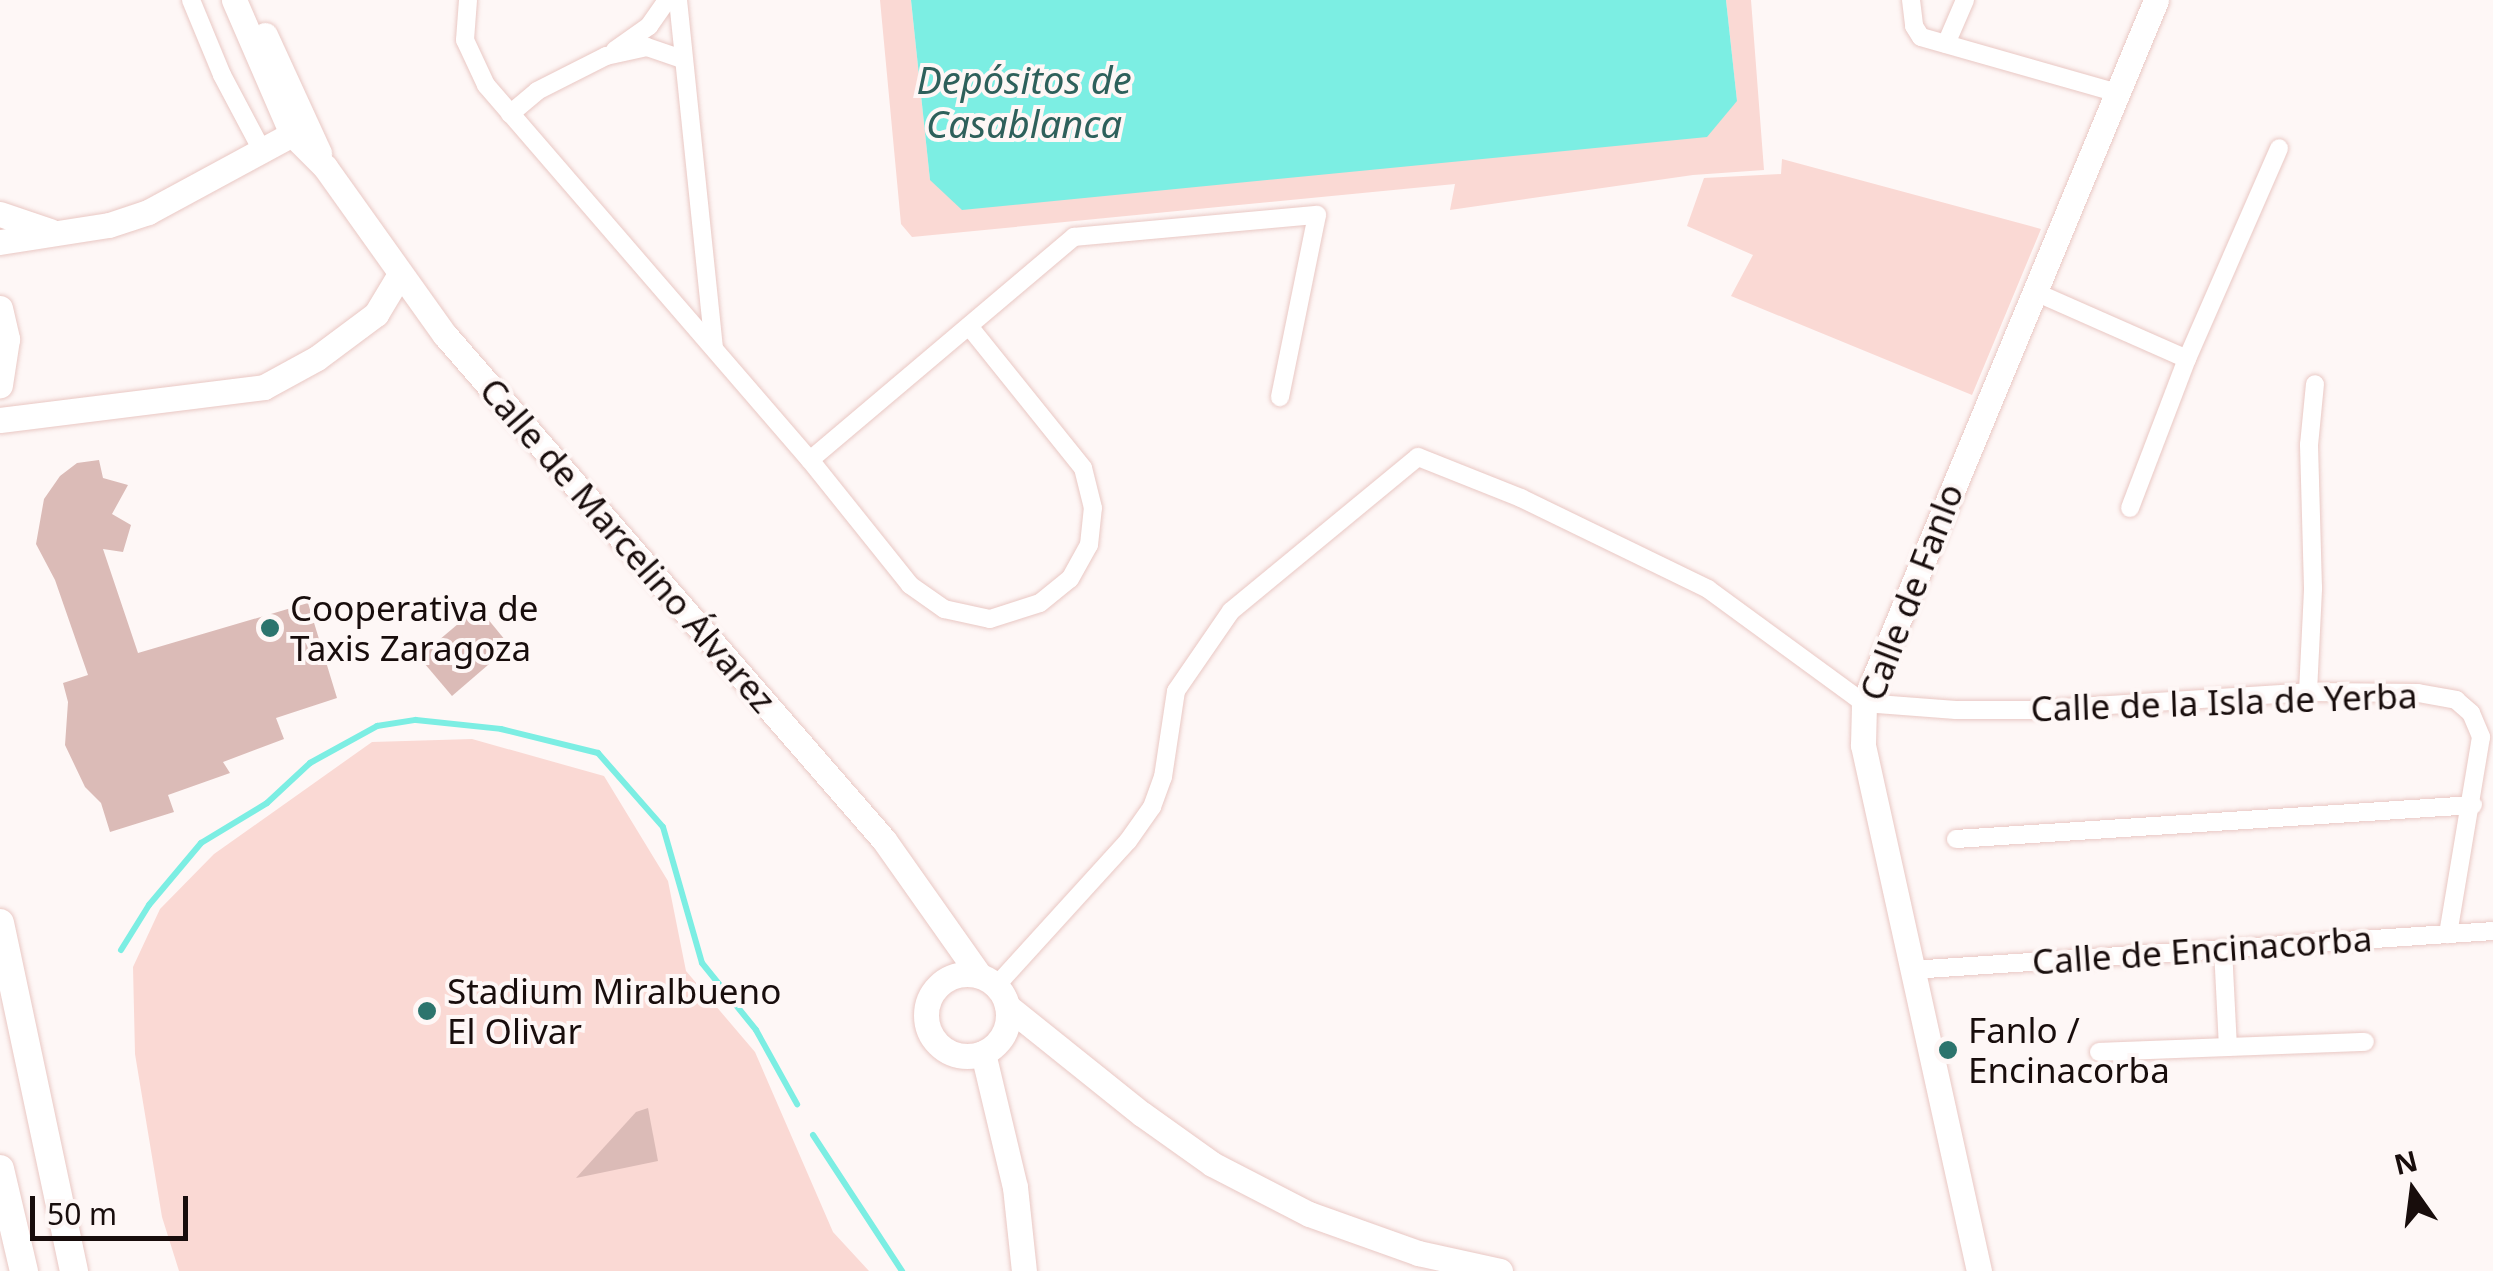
<!DOCTYPE html>
<meta charset="utf-8">
<style>
body{margin:0}
#map{position:relative;width:2493px;height:1271px;overflow:hidden;background:#fef7f6;font-family:"Noto Sans",sans-serif}
div>[style]{position:absolute}
.green>*{inset:0;background:#fad9d4}
.water>*{inset:0;background:#7ceee3}
.stream>*{height:6px;margin:-3px;padding:0 3px;transform-origin:3px;border-radius:3px;background:#7ceee3}
.building>*{inset:0;background:#dbbbb7}
.roads{filter:drop-shadow(0 0 2px #e9c8c4) drop-shadow(0 0 2px #e9c8c4)}
.street>*{height:18px;margin:-9px;padding:0 9px;transform-origin:9px;border-radius:9px;background:#fff}
.secondary>*{height:25px;margin:-12.5px;padding:0 12.5px;transform-origin:12.5px;border-radius:12.5px;background:#fff}
.secondary>.ring{margin:-12.5px;padding:0;box-sizing:content-box;background:none;border:25px solid #fff;border-radius:50%}
.primary>*{height:28px;margin:-14px;padding:0 14px;transform-origin:14px;border-radius:14px;background:#fff}
.dots>*{width:28px;height:28px;translate:-50% -50%;box-sizing:border-box;border:5px solid #fef7f6;border-radius:50%}
span{translate:-50% -50%;white-space:nowrap;text-align:center;line-height:1.15;-webkit-text-stroke:8px #fef7f6;paint-order:stroke}
.street-label{font-size:35px;color:#180d0c}
.poi-label{font-size:35px;color:#180d0c}
.left{translate:0 -50%;text-align:left}
.water-label{font-size:38px;color:#2e605b;font-style:italic}
.north{position:absolute;left:2363px;top:1141px;width:100px;height:100px;-webkit-text-stroke:8px #fef7f6;paint-order:stroke;rotate:346deg;font-size:28px;font-weight:700;line-height:40px;text-align:center;color:#180d0c}
.north::after{content:'';display:block;margin:auto;width:35px;height:45px;background:#180d0c;clip-path:polygon(50% 0,100% 100%,50% 72%,0 100%)}
.scale{position:absolute;left:30px;top:1196px;width:158px;height:45px;box-sizing:border-box;border:5px solid #180d0c;border-top:0;padding-left:12px;font-size:30px;line-height:35px;white-space:nowrap;color:#180d0c;-webkit-text-stroke:8px #fef7f6;paint-order:stroke}
</style>
<div id="map">
<div class="green">
<div style="clip-path:polygon(880px 0,911px 0,930px 180px,1737px 101px,1726px 0,1751px 0,1764px 170px,1693px 175px,1450px 210px,1455px 184px,912px 237px,901px 224px)"></div>
<div style="clip-path:polygon(1782px 159px,2041px 229px,1972px 395px,1731px 296px,1753px 255px,1687px 226px,1704px 178px,1781px 174px)"></div>
<div style="clip-path:polygon(472px 739px,604px 776px,668px 881px,686px 971px,755px 1052px,833px 1232px,869px 1271px,179px 1271px,162px 1217px,135px 1054px,133px 967px,160px 909px,214px 854px,372px 742px)"></div>
</div>
<div class="water">
<div style="clip-path:polygon(911px 0,1726px 0,1737px 101px,1707px 137px,962px 210px,930px 180px)"></div>
</div>
<div class="stream">
<div style="left:121px;top:950px;width:53px;rotate:-58.1deg"></div>
<div style="left:149px;top:905px;width:81px;rotate:-50deg"></div>
<div style="left:201px;top:843px;width:77px;rotate:-31.2deg"></div>
<div style="left:267px;top:803px;width:59px;rotate:-42.9deg"></div>
<div style="left:310px;top:763px;width:77px;rotate:-28.9deg"></div>
<div style="left:377px;top:726px;width:39px;rotate:-9deg"></div>
<div style="left:416px;top:720px;width:85px;rotate:6deg"></div>
<div style="left:501px;top:729px;width:100px;rotate:13.9deg"></div>
<div style="left:598px;top:753px;width:98px;rotate:48.7deg"></div>
<div style="left:663px;top:827px;width:141px;rotate:74deg"></div>
<div style="left:702px;top:963px;width:86px;rotate:51.1deg"></div>
<div style="left:756px;top:1030px;width:85px;rotate:61deg"></div>
<div style="left:813px;top:1135px;width:163px;rotate:56.8deg"></div>
</div>
<div class="building">
<div style="clip-path:polygon(99px 460px,103px 478px,128px 485px,112px 514px,131px 525px,123px 552px,103px 549px,138px 653px,308px 603px,337px 698px,276px 718px,284px 739px,223px 762px,230px 773px,168px 795px,174px 812px,110px 832px,101px 803px,85px 787px,65px 745px,68px 702px,63px 683px,88px 675px,55px 580px,36px 544px,44px 499px,60px 476px,77px 463px)"></div>
<div style="clip-path:polygon(478px 607px,510px 646px,452px 696px,419px 657px)"></div>
<div style="clip-path:polygon(648px 1108px,658px 1161px,576px 1178px,636px 1112px)"></div>
</div>
<div class="roads">
<div class="street">
<div style="left:191px;top:0;width:81px;rotate:67.5deg"></div>
<div style="left:222px;top:75px;width:75px;rotate:62.1deg"></div>
<div style="left:468px;top:0;width:40px;rotate:94.3deg"></div>
<div style="left:465px;top:40px;width:50px;rotate:65deg"></div>
<div style="left:486px;top:85px;width:496px;rotate:49.2deg"></div>
<div style="left:810px;top:460px;width:160px;rotate:51.3deg"></div>
<div style="left:910px;top:585px;width:42px;rotate:35.2deg"></div>
<div style="left:944px;top:609px;width:47px;rotate:12.3deg"></div>
<div style="left:990px;top:619px;width:52px;rotate:-17.7deg"></div>
<div style="left:1040px;top:603px;width:38px;rotate:-39deg"></div>
<div style="left:1070px;top:579px;width:39px;rotate:-61deg"></div>
<div style="left:1089px;top:545px;width:37px;rotate:-84deg"></div>
<div style="left:1093px;top:508px;width:41px;rotate:-104deg"></div>
<div style="left:1083px;top:468px;width:182px;rotate:-128.8deg"></div>
<div style="left:678px;top:0;width:350px;rotate:84.1deg"></div>
<div style="left:1911px;top:0;width:26px;rotate:83deg"></div>
<div style="left:1914px;top:26px;width:13px;rotate:58deg"></div>
<div style="left:1921px;top:37px;width:205px;rotate:15.9deg"></div>
<div style="left:1946px;top:44px;width:48px;rotate:-66.6deg"></div>
<div style="left:615px;top:50px;width:42px;rotate:-35.2deg"></div>
<div style="left:649px;top:26px;width:32px;rotate:-55deg"></div>
<div style="left:510px;top:114px;width:35px;rotate:-40deg"></div>
<div style="left:537px;top:91px;width:77px;rotate:-26.9deg"></div>
<div style="left:606px;top:56px;width:42px;rotate:-12.4deg"></div>
<div style="left:647px;top:47px;width:37px;rotate:19deg"></div>
<div style="left:2033px;top:291px;width:168px;rotate:23.8deg"></div>
<div style="left:810px;top:460px;width:346px;rotate:-40.2deg"></div>
<div style="left:1074px;top:237px;width:244px;rotate:-5.2deg"></div>
<div style="left:1317px;top:215px;width:186px;rotate:101.5deg"></div>
<div style="left:2130px;top:508px;width:160px;rotate:-69.1deg"></div>
<div style="left:2187px;top:359px;width:230px;rotate:-66.4deg"></div>
<div style="left:2308px;top:692px;width:104px;rotate:-87.2deg"></div>
<div style="left:2313px;top:588px;width:143px;rotate:-91.6deg"></div>
<div style="left:2309px;top:445px;width:61px;rotate:-84.4deg"></div>
<div style="left:1956px;top:839px;width:518px;rotate:-3.76deg"></div>
<div style="left:2223px;top:949px;width:98px;rotate:87.1deg"></div>
<div style="left:1911px;top:970px;width:583px;rotate:-3.83deg"></div>
<div style="left:996px;top:986px;width:196px;rotate:-47.7deg"></div>
<div style="left:1128px;top:841px;width:42px;rotate:-54.8deg"></div>
<div style="left:1152px;top:807px;width:32px;rotate:-70deg"></div>
<div style="left:1163px;top:777px;width:87px;rotate:-81.4deg"></div>
<div style="left:1176px;top:691px;width:97px;rotate:-55.5deg"></div>
<div style="left:1231px;top:611px;width:242px;rotate:-39.5deg"></div>
<div style="left:1418px;top:457px;width:111px;rotate:21.7deg"></div>
<div style="left:1521px;top:498px;width:208px;rotate:25.9deg"></div>
<div style="left:1708px;top:589px;width:193px;rotate:36.2deg"></div>
<div style="left:1864px;top:703px;width:92px;rotate:4.4deg"></div>
<div style="left:1956px;top:710px;width:76px"></div>
<div style="left:2032px;top:710px;width:277px;rotate:-3.7deg"></div>
<div style="left:2308px;top:692px;width:110px;rotate:0.5deg"></div>
<div style="left:2418px;top:693px;width:39px;rotate:10deg"></div>
<div style="left:2456px;top:700px;width:20px;rotate:41deg"></div>
<div style="left:2471px;top:713px;width:26px;rotate:67deg"></div>
<div style="left:2481px;top:737px;width:200px;rotate:99.5deg"></div>
<div style="left:2099px;top:1052px;width:266px;rotate:-2.2deg"></div>
</div>
<div class="secondary">
<div style="left:234px;top:0;width:146px;rotate:66.6deg"></div>
<div style="left:292px;top:134px;width:47px;rotate:45deg"></div>
<div style="left:325px;top:167px;width:206px;rotate:54.5deg"></div>
<div style="left:445px;top:335px;width:669px;rotate:49deg"></div>
<div style="left:884px;top:840px;width:166px;rotate:54.8deg"></div>
<div style="left:265px;top:35px;width:130px;rotate:65.4deg"></div>
<div style="left:0;top:214px;width:53px;rotate:18.8deg"></div>
<div style="left:0;top:242px;width:110px;rotate:-8.9deg"></div>
<div style="left:109px;top:225px;width:41px;rotate:-18.4deg"></div>
<div style="left:148px;top:212px;width:164px;rotate:-28.4deg"></div>
<div style="left:0;top:308px;width:32px;rotate:77deg"></div>
<div style="left:7px;top:339px;width:47px;rotate:98.7deg"></div>
<div style="left:0;top:420px;width:266px;rotate:-7.1deg"></div>
<div style="left:264px;top:387px;width:60px;rotate:-28.7deg"></div>
<div style="left:317px;top:358px;width:74px;rotate:-36.7deg"></div>
<div style="left:376px;top:314px;width:47px;rotate:-59deg"></div>
<div class="ring" style="left:926px;top:974px;width:57px;height:57px"></div>
<div style="left:1007px;top:1006px;width:173px;rotate:38.7deg"></div>
<div style="left:1142px;top:1114px;width:86px;rotate:35.5deg"></div>
<div style="left:1212px;top:1164px;width:109px;rotate:27.3deg"></div>
<div style="left:1309px;top:1214px;width:116px;rotate:19.7deg"></div>
<div style="left:1418px;top:1253px;width:84px;rotate:12.4deg"></div>
<div style="left:983px;top:1053px;width:138px;rotate:76.6deg"></div>
<div style="left:1015px;top:1187px;width:84px;rotate:83.9deg"></div>
<div style="left:1979px;top:1271px;width:539px;rotate:-102.44deg"></div>
<div style="left:1863px;top:745px;width:42px;rotate:-88.6deg"></div>
<div style="left:1864px;top:703px;width:761px;rotate:-67.44deg"></div>
</div>
<div class="primary">
<div style="left:0;top:923px;width:356px;rotate:78deg"></div>
<div style="left:0;top:1169px;width:105px;rotate:76.8deg"></div>
</div>
</div>
<div class="dots">
<div style="left:270px;top:628px;background:#2c746d"></div>
<div style="left:427px;top:1011px;background:#2c746d"></div>
<div style="left:1948px;top:1050px;background:#2c746d"></div>
</div>
<div class="street-label">
<span style="left:628px;top:545px;rotate:49deg">Calle de Marcelino Álvarez</span>
<span style="left:1911px;top:592px;rotate:-69deg">Calle de Fanlo</span>
<span style="left:2224px;top:702px;rotate:-2deg">Calle de la Isla de Yerba</span>
<span style="left:2202px;top:950px;rotate:-4deg">Calle de Encinacorba</span>
</div>
<div class="poi-label">
<span class="left" style="left:290px;top:628px">Cooperativa de<br>Taxis Zaragoza</span>
<span class="left" style="left:447px;top:1011px">Stadium Miralbueno<br>El Olivar</span>
<span class="left" style="left:1968px;top:1050px">Fanlo /<br>Encinacorba</span>
</div>
<div class="water-label">
<span style="left:1024px;top:102px">Depósitos de<br>Casablanca</span>
</div>
<div class="north">N</div>
<div class="scale">50 m</div>
</div>
